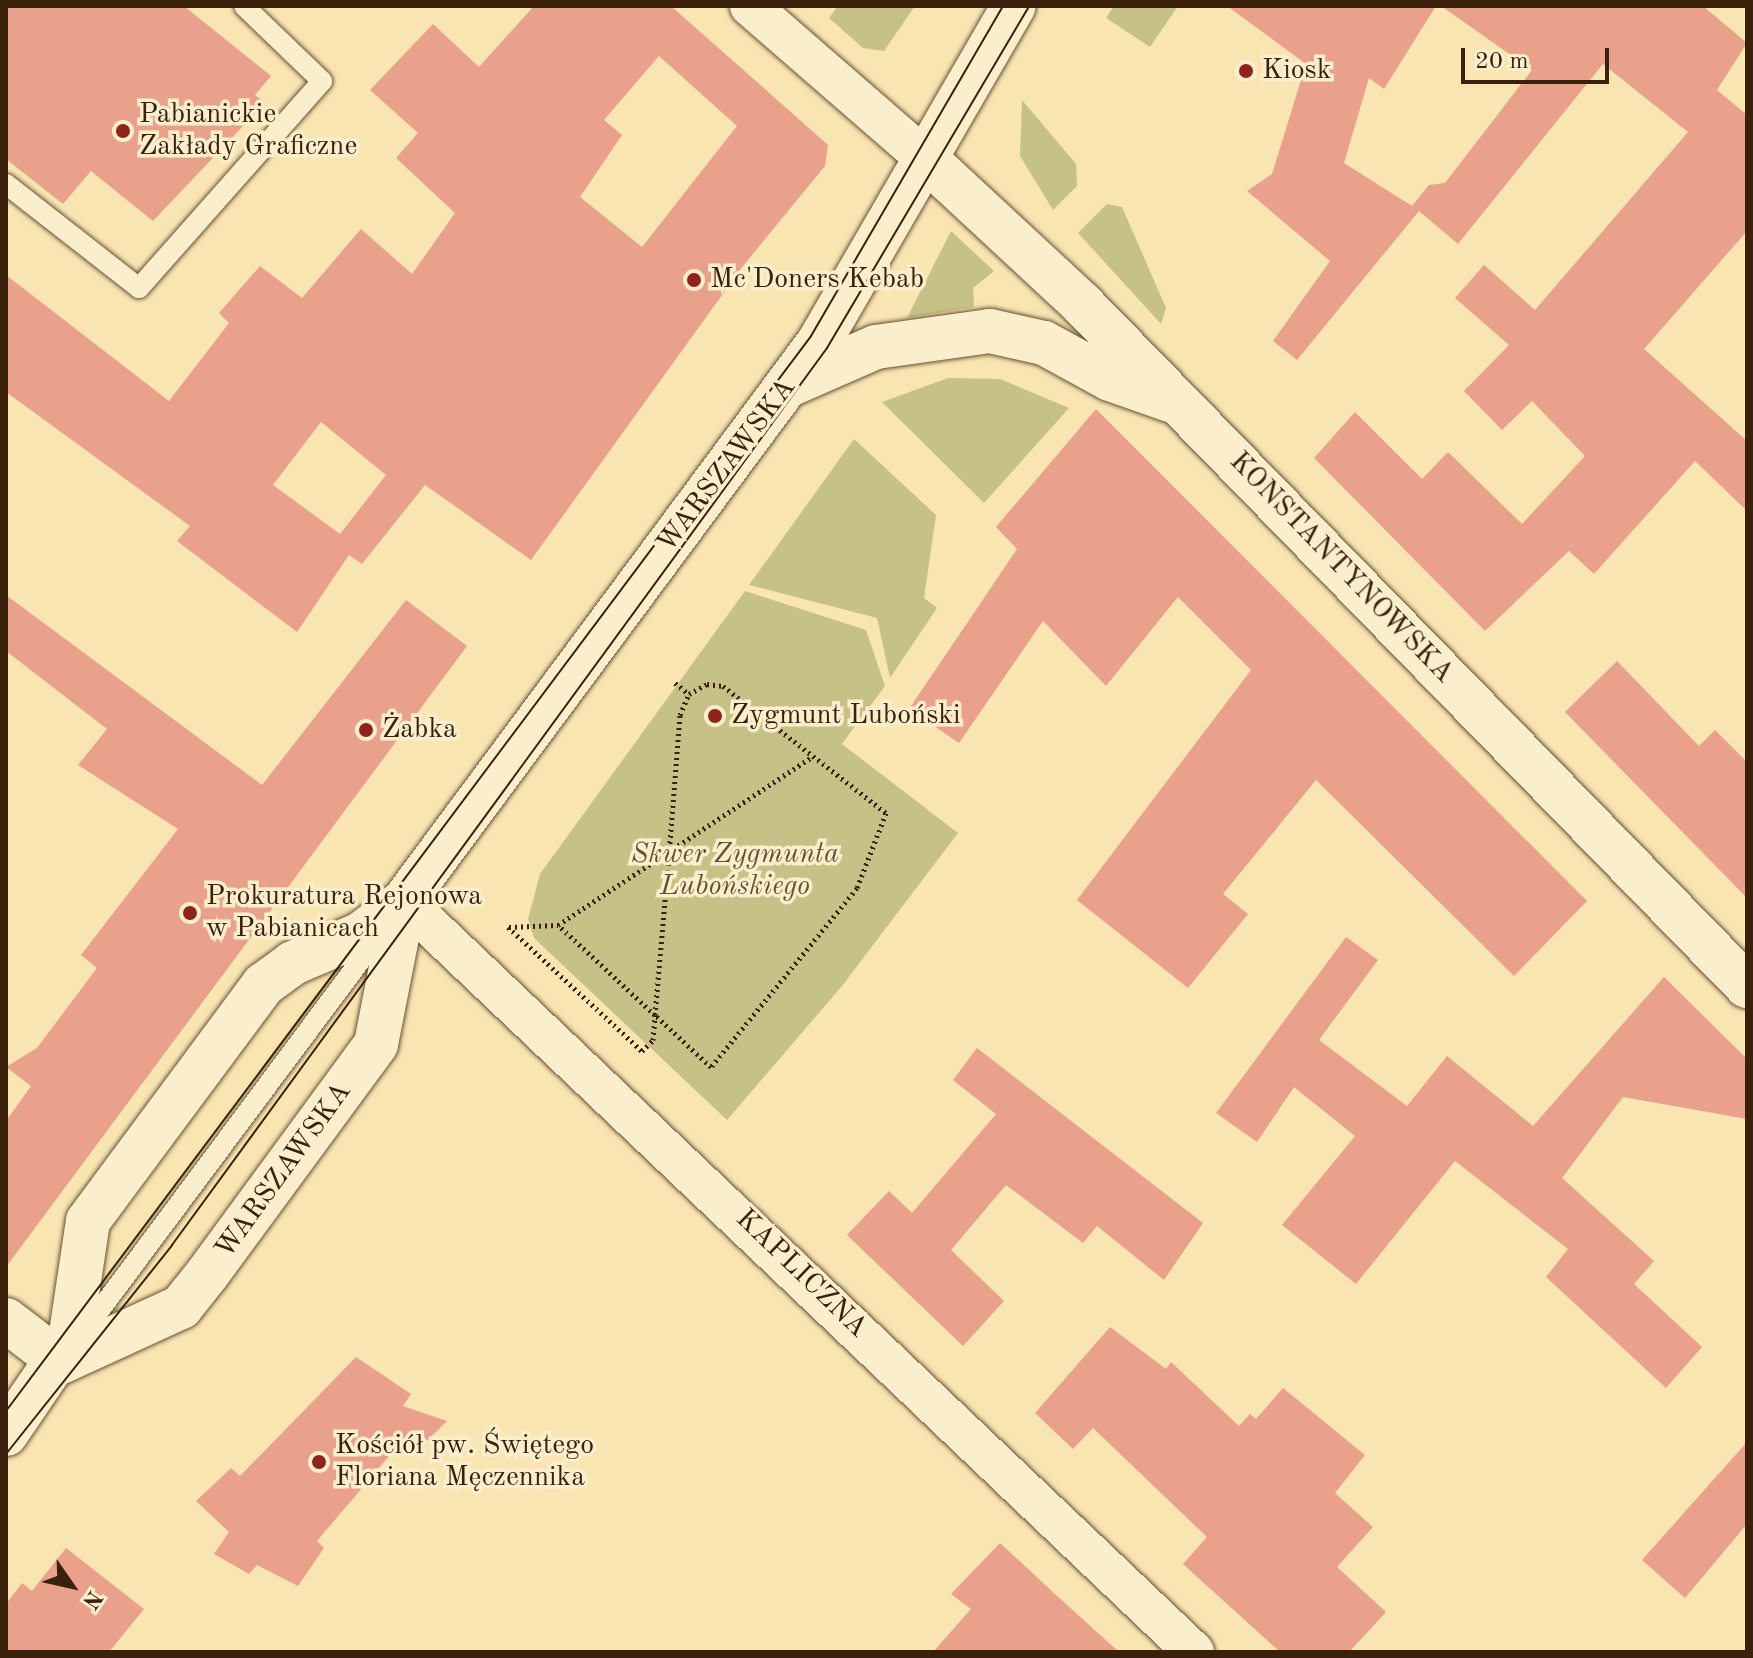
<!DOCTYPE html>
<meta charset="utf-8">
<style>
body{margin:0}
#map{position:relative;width:1753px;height:1658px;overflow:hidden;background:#f9e5b2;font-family:"Old Standard TT",serif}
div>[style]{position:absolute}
.green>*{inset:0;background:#c6c287}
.building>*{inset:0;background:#e9a18c}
.path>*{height:5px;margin-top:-2.5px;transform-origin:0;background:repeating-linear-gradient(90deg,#3b200b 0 2px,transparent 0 6px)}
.roads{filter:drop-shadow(0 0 2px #6a5135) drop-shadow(0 0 2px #6a5135)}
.service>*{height:20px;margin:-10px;padding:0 10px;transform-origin:10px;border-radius:10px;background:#fbeecd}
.minor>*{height:40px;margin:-20px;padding:0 20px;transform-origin:20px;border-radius:20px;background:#fbeecd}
.tertiary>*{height:44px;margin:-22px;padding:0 22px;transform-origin:22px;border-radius:22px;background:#fbeecd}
.tram>*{height:2px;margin:-1px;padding:0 1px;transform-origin:1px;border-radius:1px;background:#3b200b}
.dots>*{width:22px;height:22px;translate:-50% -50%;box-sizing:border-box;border:4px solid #fbeecd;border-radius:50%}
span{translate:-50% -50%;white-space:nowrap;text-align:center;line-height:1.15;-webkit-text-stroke:7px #fbeecd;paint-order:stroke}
.poi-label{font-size:28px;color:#3b200b}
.left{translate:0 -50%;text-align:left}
.street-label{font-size:28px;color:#3b200b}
.park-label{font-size:28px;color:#655130;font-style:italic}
.frame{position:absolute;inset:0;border:8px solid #3b200b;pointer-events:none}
.north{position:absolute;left:32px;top:1546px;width:80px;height:80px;-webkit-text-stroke:6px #fbeecd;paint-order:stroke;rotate:124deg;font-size:22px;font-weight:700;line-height:32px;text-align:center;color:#3b200b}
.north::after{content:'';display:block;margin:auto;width:28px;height:36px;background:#3b200b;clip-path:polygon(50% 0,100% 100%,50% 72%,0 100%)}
.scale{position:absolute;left:1461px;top:48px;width:148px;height:36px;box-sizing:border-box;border:4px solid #3b200b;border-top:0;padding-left:10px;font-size:24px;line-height:28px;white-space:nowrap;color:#3b200b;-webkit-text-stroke:6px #fbeecd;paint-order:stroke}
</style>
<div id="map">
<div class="green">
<div style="clip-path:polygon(838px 6px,915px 6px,884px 51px,863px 48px,829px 18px)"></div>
<div style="clip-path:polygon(1114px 6px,1178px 6px,1150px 47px,1106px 18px)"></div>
<div style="clip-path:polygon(1022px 100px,1076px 164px,1077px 186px,1053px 210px,1020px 156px)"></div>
<div style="clip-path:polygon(1107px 204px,1122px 207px,1166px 308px,1161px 324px,1078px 233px)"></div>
<div style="clip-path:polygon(951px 231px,994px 271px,973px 288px,974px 307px,907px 318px)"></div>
<div style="clip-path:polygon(948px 378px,1000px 379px,1069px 408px,984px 503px,882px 402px)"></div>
<div style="clip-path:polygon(854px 439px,936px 515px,924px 598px,937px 608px,890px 678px,877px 618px,749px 585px)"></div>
<div style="clip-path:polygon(745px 591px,866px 630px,885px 686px,842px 744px,958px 833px,842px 986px,727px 1120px,534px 938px,528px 919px,540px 874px)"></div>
</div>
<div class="building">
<div style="clip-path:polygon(6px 6px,184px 6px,271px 76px,255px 95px,265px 103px,153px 221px,91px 171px,63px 204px,6px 159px)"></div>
<div style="clip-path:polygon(evenodd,534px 6px,671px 6px,828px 145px,825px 166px,743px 266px,531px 560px,425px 485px,362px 564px,349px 555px,297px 632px,177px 541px,190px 526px,6px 392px,6px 275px,169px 401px,229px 323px,219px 313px,260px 266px,302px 298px,361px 229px,412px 274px,455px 213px,396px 158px,418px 133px,370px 90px,433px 24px,479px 67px,534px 6px,659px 56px,737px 126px,642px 247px,580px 197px,622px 135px,604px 120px,659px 56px,534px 6px,321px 422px,386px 475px,340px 534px,273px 485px,321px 422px)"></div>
<div style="clip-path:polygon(1227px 6px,1436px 6px,1384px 89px,1369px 78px,1344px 163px,1412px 206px,1429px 185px,1445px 183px,1532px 70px,1441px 6px,1703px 6px,1747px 43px,1717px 90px,1747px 115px,1747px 231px,1644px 349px,1747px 441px,1747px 511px,1695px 461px,1594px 574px,1569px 551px,1485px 631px,1314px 458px,1355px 412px,1422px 479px,1448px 452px,1522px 524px,1585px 456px,1532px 401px,1502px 430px,1464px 391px,1509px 345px,1455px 298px,1484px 265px,1535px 310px,1688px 132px,1603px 64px,1458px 244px,1419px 211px,1297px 360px,1273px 341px,1330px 261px,1247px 191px,1272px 174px,1306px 64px)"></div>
<div style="clip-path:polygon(1096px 409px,1587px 901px,1514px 976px,1316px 780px,1223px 894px,1248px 914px,1188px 988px,1077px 900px,1251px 670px,1178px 597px,1106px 686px,1043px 621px,959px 743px,909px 709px,1017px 549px,996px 527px)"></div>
<div style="clip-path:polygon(6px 595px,262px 785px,406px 600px,467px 646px,6px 1267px,6px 1121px,31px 1086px,6px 1067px,37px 1048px,97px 968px,81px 955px,178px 829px,78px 765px,107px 729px,6px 651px)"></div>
<div style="clip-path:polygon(1617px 661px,1699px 746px,1715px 730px,1747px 762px,1747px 898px,1565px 712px)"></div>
<div style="clip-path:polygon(1346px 937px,1378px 960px,1319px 1040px,1407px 1106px,1447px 1056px,1533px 1126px,1664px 977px,1747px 1059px,1747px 1119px,1623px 1097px,1562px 1178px,1654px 1261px,1634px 1284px,1702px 1347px,1666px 1388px,1546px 1277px,1568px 1249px,1455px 1161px,1356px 1284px,1282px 1225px,1355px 1136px,1294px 1087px,1257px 1142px,1216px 1113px)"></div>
<div style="clip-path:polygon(977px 1048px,1203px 1223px,1164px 1280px,1097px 1226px,1083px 1243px,1006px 1185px,951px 1250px,1004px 1301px,963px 1346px,847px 1235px,889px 1191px,912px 1213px,996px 1114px,953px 1080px)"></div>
<div style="clip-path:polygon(1110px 1327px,1166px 1369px,1171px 1362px,1239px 1426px,1250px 1414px,1256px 1419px,1283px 1388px,1365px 1455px,1335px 1493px,1373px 1527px,1337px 1567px,1386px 1612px,1349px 1652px,1280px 1652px,1183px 1564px,1207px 1537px,1093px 1428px,1073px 1449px,1035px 1413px)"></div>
<div style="clip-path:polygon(356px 1357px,411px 1394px,403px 1406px,447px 1421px,414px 1454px,396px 1448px,317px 1541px,324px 1548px,298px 1586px,257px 1565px,249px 1574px,214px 1554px,229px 1532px,196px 1501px,231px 1468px,240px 1476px)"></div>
<div style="clip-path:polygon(1747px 1442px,1747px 1524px,1685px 1598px,1642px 1560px)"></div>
<div style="clip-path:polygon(1000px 1543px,1055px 1594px,1119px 1652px,933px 1652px,971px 1609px,951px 1594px)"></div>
<div style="clip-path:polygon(66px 1548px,144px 1609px,109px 1652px,6px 1652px,6px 1604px,22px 1583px,32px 1591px)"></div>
</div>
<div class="path">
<div style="left:675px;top:683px;width:18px;rotate:38deg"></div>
<div style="left:508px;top:927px;width:183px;rotate:42.8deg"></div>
<div style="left:642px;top:1051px;width:16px;rotate:-45deg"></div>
<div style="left:653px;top:1040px;width:25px;rotate:-85deg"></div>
<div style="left:655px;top:1015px;width:161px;rotate:-85deg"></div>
<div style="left:669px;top:855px;width:140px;rotate:-85.5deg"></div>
<div style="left:680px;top:715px;width:23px;rotate:-67deg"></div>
<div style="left:689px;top:694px;width:21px;rotate:-29deg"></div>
<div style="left:707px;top:684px;width:16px;rotate:7deg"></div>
<div style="left:723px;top:686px;width:207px;rotate:37.9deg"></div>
<div style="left:886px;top:813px;width:80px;rotate:111.1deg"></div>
<div style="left:857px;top:888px;width:231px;rotate:129.2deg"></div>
<div style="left:711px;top:1067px;width:76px;rotate:-137.1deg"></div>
<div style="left:655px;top:1015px;width:132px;rotate:-137.1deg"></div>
<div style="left:509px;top:927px;width:49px;rotate:-2.3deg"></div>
<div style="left:558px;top:925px;width:305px;rotate:-33.5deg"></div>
</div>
<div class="roads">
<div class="service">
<div style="left:6px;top:184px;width:169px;rotate:38deg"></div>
<div style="left:139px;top:288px;width:276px;rotate:-48.5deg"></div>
<div style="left:322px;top:81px;width:108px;rotate:-136.1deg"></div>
<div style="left:79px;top:1338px;width:500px;rotate:-53.29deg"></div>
</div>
<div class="minor">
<div style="left:750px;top:6px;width:233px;rotate:41deg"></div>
<div style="left:404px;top:901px;width:1090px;rotate:43.55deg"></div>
</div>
<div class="tertiary">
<div style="left:926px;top:159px;width:213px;rotate:42.9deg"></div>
<div style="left:1082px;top:304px;width:953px;rotate:45.72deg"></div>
<div style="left:791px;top:384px;width:93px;rotate:-23.5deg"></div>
<div style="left:876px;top:347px;width:115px;rotate:-8deg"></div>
<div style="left:990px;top:331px;width:55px;rotate:12.5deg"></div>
<div style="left:1044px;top:343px;width:75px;rotate:28.6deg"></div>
<div style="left:1110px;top:379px;width:64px;rotate:19.3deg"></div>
<div style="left:6px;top:1320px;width:69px;rotate:37.4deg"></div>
<div style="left:61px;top:1362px;width:132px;rotate:-24.6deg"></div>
<div style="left:181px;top:1307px;width:43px;rotate:-51.5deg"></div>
<div style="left:208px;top:1273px;width:284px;rotate:-53.7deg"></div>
<div style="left:376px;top:1044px;width:146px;rotate:-78.9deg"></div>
<div style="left:6px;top:1434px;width:114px;rotate:-55.8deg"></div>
<div style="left:70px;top:1340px;width:120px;rotate:-81.4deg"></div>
<div style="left:88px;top:1221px;width:294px;rotate:-53.4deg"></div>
<div style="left:263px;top:985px;width:37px;rotate:-36deg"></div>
<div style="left:293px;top:963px;width:74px;rotate:-23.1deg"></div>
<div style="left:361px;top:934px;width:54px;rotate:-37.5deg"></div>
<div style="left:404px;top:901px;width:696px;rotate:-53.41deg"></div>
<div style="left:819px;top:342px;width:388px;rotate:-59.9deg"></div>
</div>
</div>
<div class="tram">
<div style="left:6px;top:1411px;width:1343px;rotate:-53.17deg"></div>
<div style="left:811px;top:336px;width:382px;rotate:-59.8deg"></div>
<div style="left:6px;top:1454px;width:267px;rotate:-51.5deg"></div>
<div style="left:172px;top:1245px;width:1111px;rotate:-53.86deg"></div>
<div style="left:827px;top:348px;width:397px;rotate:-59.4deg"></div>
</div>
<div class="dots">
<div style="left:1246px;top:71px;background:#8f2418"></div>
<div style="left:123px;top:131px;background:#8f2418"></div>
<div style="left:694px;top:280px;background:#8f2418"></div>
<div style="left:715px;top:716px;background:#8f2418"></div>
<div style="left:366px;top:730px;background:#8f2418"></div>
<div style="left:190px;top:913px;background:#8f2418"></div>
<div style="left:319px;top:1462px;background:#8f2418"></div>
</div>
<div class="poi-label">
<span class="left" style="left:1262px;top:71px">Kiosk</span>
<span class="left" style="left:139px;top:131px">Pabianickie<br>Zakłady Graficzne</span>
<span class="left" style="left:710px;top:280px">Mc'Doners Kebab</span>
<span class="left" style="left:731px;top:716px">Zygmunt Luboński</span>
<span class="left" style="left:382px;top:730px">Żabka</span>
<span class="left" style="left:206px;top:913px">Prokuratura Rejonowa<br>w Pabianicach</span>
<span class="left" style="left:335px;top:1462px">Kościół pw. Świętego<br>Floriana Męczennika</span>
</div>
<div class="street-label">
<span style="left:727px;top:466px;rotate:-53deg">WARSZAWSKA</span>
<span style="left:1341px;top:568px;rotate:46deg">KONSTANTYNOWSKA</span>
<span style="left:284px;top:1171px;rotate:-54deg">WARSZAWSKA</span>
<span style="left:801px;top:1274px;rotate:44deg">KAPLICZNA</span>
</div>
<div class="park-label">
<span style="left:735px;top:871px">Skwer Zygmunta<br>Lubońskiego</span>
</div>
<div class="frame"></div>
<div class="north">N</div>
<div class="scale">20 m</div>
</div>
